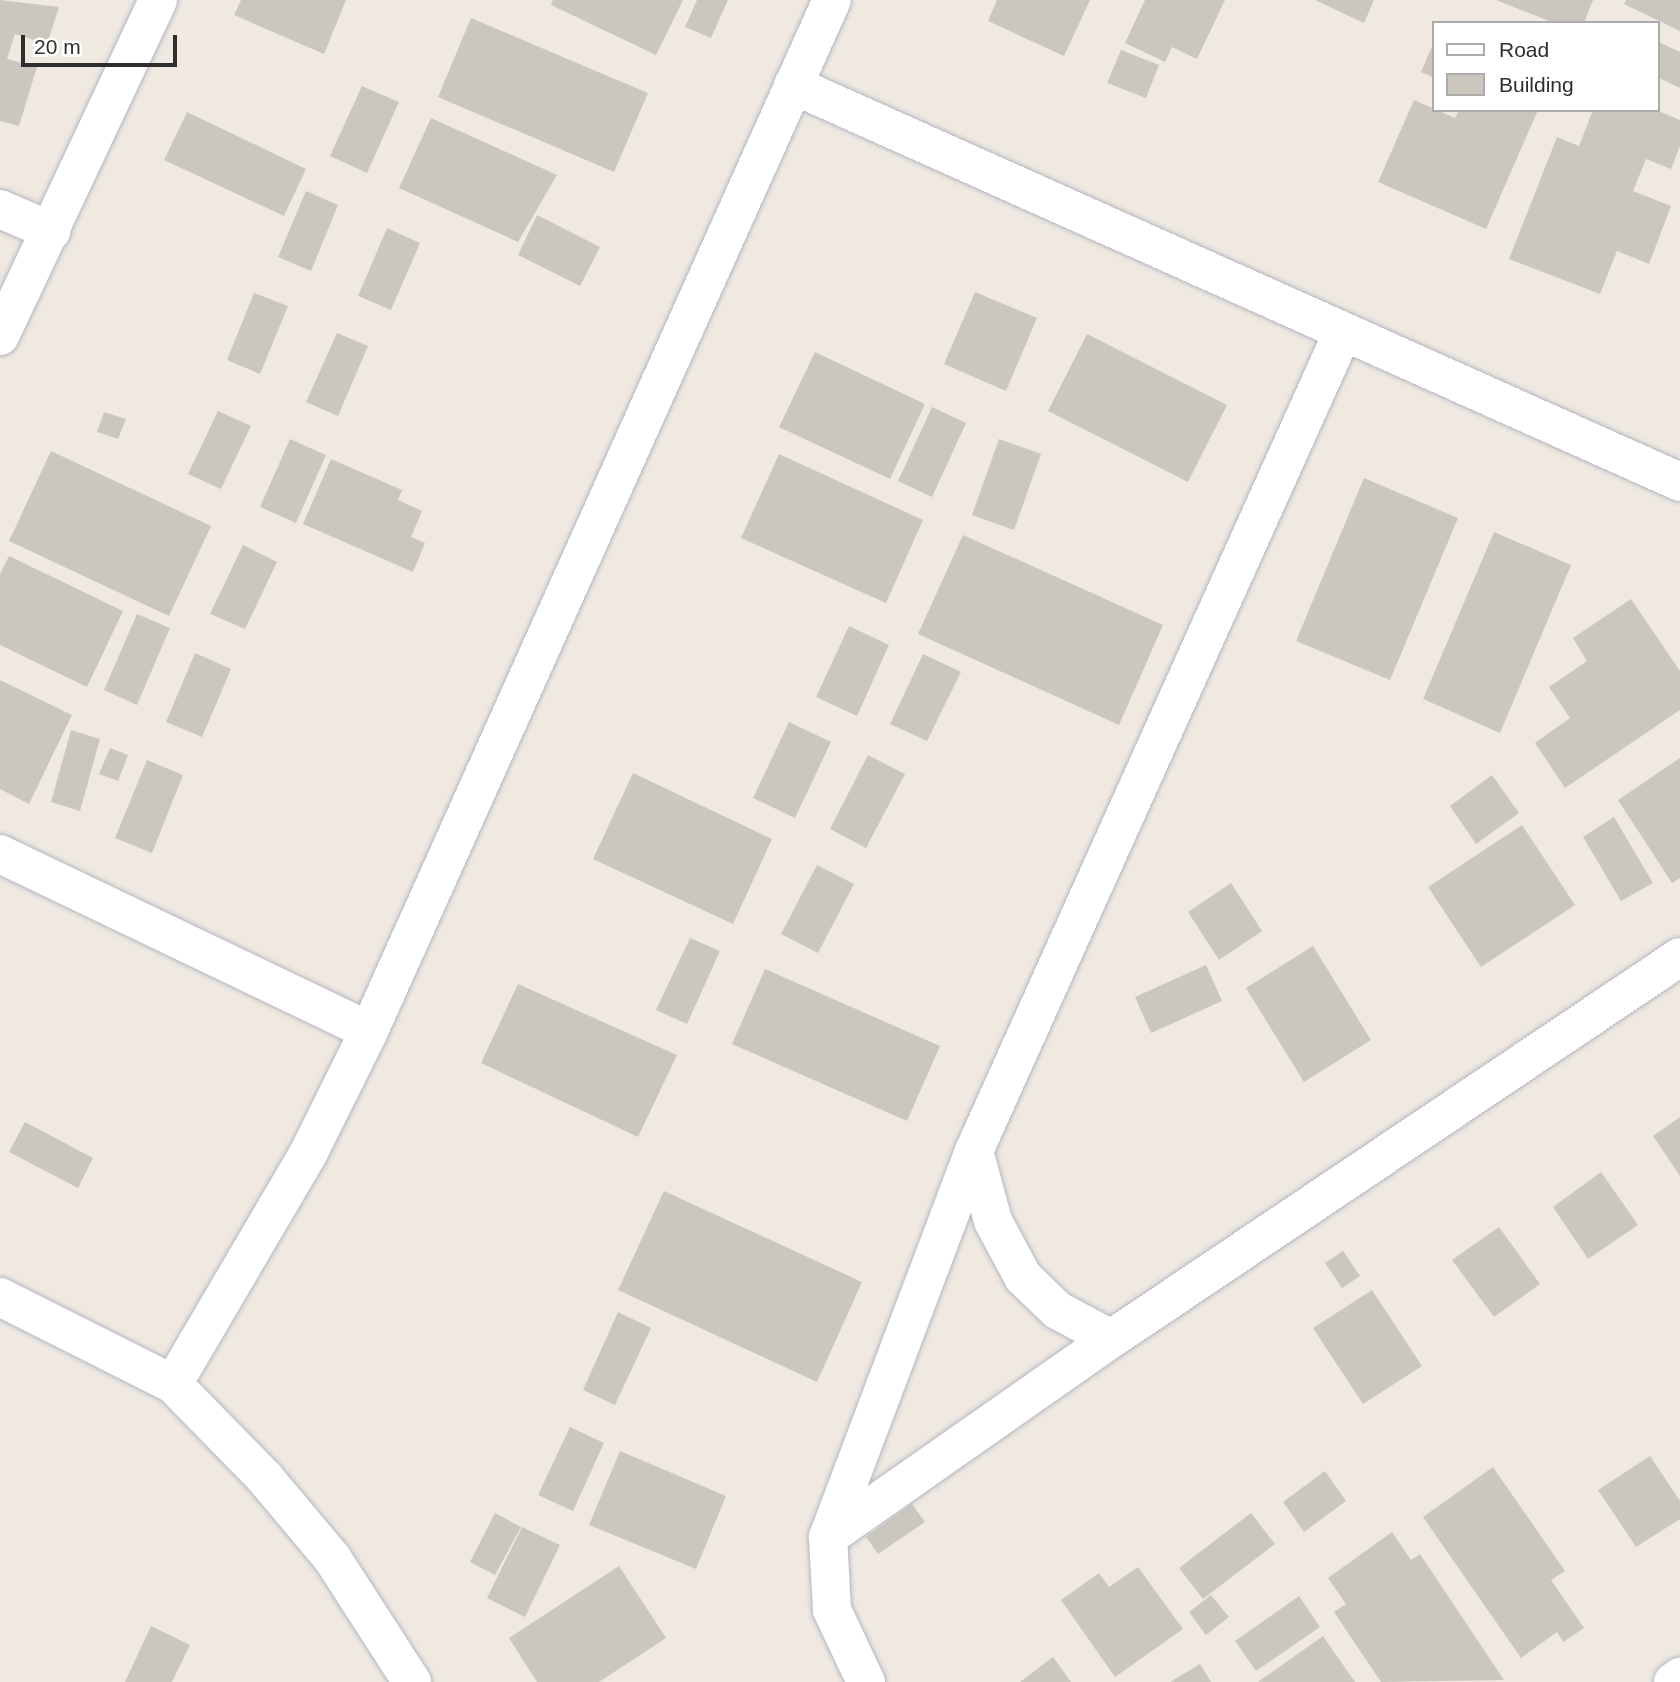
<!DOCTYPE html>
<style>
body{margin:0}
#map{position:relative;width:1680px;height:1682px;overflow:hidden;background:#efe9e1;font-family:Helvetica,sans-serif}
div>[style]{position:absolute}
.building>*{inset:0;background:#cbc7bf}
.roads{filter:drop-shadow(0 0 2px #b4b7c1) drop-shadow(0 0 2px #b4b7c1)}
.minor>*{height:38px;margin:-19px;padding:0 19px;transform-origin:19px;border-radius:19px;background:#fff}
.tertiary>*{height:38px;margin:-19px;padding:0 19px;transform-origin:19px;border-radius:19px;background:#fff}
span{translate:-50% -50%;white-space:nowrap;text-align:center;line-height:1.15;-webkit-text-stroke:7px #fff;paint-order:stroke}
.legend{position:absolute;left:1432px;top:21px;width:228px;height:91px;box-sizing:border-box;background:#fff;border:2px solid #ababab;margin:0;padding:9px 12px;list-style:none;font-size:21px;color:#2e2e2e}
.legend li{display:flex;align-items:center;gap:14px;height:35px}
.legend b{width:35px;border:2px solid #ababab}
.scale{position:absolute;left:21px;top:35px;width:156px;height:32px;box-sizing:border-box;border:4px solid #2e2e2e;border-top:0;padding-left:9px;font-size:21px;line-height:24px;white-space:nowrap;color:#2e2e2e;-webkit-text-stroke:5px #fff;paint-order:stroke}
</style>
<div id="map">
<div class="building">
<div style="clip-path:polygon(0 0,59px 7px,47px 44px,15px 34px,7px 59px,37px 67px,19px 126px,0 121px)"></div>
<div style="clip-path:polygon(241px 0,346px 0,324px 54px,234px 15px)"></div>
<div style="clip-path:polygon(553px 0,683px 0,656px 55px,551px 5px)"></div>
<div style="clip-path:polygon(697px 0,728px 0,711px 38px,685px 27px)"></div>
<div style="clip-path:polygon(997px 0,1090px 0,1064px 56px,988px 21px)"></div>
<div style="clip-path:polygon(1145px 0,1225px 0,1197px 59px,1172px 47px,1165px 62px,1125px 43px)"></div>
<div style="clip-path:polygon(1315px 0,1374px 0,1364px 23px)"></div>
<div style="clip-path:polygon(1496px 0,1593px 0,1584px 23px,1554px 23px)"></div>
<div style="clip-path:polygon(1626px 0,1680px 0,1680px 31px,1624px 4px)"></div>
<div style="clip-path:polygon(471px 18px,648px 93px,614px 172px,438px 97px)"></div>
<div style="clip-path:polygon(1657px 41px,1680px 52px,1680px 88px,1657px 77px)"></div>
<div style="clip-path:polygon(1433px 44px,1433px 77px,1421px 72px)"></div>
<div style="clip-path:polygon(1121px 50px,1159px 65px,1146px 98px,1107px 83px)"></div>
<div style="clip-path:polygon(362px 86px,399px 102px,367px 173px,330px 156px)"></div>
<div style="clip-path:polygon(1414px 100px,1455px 118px,1459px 110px,1538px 110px,1486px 229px,1378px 182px)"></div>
<div style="clip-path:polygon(1593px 110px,1656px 110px,1680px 120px,1680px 146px,1671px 169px,1646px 159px,1633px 191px,1671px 206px,1649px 264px,1617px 251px,1600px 294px,1509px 259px,1557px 137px,1579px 146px)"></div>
<div style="clip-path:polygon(187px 112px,306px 169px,284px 216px,164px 160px)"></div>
<div style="clip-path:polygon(431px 118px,557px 175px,518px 242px,399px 188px)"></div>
<div style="clip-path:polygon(306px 191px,338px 205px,311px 271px,278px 257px)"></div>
<div style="clip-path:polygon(537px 215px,600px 247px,580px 286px,518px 255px)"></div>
<div style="clip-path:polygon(387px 228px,420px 243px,391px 310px,358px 296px)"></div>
<div style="clip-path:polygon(975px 292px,1037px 318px,1006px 391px,944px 364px)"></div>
<div style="clip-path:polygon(254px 293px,288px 306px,260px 374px,227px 360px)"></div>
<div style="clip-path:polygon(337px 333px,368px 346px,338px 416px,306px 402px)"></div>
<div style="clip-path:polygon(1087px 334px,1227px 405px,1188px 482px,1048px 411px)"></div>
<div style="clip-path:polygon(815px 352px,925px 404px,890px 479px,779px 427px)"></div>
<div style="clip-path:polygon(932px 407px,966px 423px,932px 497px,898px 481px)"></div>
<div style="clip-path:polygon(218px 411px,251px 426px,221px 489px,188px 474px)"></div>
<div style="clip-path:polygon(104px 412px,126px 419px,118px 439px,97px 432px)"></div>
<div style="clip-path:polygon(290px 439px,326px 455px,296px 523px,260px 507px)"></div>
<div style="clip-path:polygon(999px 439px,1041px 454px,1014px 530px,972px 515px)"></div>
<div style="clip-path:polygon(51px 451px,211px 526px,169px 616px,9px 541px)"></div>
<div style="clip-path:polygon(779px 454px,923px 520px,886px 603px,741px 538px)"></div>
<div style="clip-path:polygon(331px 459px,402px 490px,398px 500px,422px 511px,411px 537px,425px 543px,413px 572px,303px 524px)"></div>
<div style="clip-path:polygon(1364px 478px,1458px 518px,1390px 680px,1296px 641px)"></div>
<div style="clip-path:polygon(1494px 532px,1571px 565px,1500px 733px,1423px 699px)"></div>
<div style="clip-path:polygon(963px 535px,1163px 625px,1119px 725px,918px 634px)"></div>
<div style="clip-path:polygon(243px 545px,277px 562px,245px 629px,210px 614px)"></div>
<div style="clip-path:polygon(9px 556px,123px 611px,87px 687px,0 645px,0 574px)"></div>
<div style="clip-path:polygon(1631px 599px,1680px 671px,1680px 710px,1565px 788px,1535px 743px,1570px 718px,1549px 687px,1587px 661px,1573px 638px)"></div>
<div style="clip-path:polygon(137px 614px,170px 628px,137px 705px,104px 690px)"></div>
<div style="clip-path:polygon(849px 626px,889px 645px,857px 716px,816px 697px)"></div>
<div style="clip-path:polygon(195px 653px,231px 669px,202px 737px,166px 722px)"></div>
<div style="clip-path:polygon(923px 654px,961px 672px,927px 741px,890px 724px)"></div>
<div style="clip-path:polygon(0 680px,72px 715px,29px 804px,0 789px)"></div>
<div style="clip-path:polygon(789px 722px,831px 742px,795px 818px,753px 798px)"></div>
<div style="clip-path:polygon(71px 730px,100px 739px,80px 811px,51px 802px)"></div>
<div style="clip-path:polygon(110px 748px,128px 755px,118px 781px,99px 774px)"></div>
<div style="clip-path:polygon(868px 755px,905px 774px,866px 848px,830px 829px)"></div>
<div style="clip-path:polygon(1680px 758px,1680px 878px,1672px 883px,1618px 800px)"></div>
<div style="clip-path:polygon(147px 760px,183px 775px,152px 853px,115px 838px)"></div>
<div style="clip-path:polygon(633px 773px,772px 839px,733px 924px,593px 859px)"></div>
<div style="clip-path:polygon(1492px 775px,1519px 813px,1476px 844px,1450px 806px)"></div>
<div style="clip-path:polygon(1614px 817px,1653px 883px,1621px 901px,1583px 837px)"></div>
<div style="clip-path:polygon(1522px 825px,1575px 905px,1481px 967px,1428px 887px)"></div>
<div style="clip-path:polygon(817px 865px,854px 884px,818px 953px,781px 934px)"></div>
<div style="clip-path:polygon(1231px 883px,1262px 931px,1219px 960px,1188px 912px)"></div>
<div style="clip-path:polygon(690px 938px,720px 951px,687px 1024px,656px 1010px)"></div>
<div style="clip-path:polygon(1313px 946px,1371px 1040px,1304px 1082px,1246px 988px)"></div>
<div style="clip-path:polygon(1206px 965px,1222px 1001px,1151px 1033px,1135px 997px)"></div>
<div style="clip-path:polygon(765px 969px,940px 1046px,907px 1121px,732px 1044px)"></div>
<div style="clip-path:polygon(518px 984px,677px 1055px,638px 1137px,481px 1063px)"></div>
<div style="clip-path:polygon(1680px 1117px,1680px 1176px,1653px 1136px)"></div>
<div style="clip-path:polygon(25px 1122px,93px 1158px,78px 1188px,9px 1152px)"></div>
<div style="clip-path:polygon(1601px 1172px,1638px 1225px,1588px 1259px,1553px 1207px)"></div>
<div style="clip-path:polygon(664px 1191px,862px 1282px,817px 1382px,618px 1290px)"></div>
<div style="clip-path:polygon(1499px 1227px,1540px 1284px,1494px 1317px,1452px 1260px)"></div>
<div style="clip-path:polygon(1343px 1251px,1360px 1276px,1342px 1288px,1325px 1263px)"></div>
<div style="clip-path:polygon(1372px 1290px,1422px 1366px,1363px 1404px,1313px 1328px)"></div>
<div style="clip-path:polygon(618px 1312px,651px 1328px,615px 1405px,583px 1390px)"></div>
<div style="clip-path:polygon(570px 1427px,604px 1443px,573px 1511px,538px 1495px)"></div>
<div style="clip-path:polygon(620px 1451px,726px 1496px,696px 1569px,589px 1525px)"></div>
<div style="clip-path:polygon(1650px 1456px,1680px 1501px,1680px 1519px,1636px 1547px,1598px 1490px)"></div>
<div style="clip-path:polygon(1493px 1467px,1565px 1571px,1551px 1580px,1584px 1628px,1563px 1642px,1557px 1632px,1521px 1658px,1423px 1517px)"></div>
<div style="clip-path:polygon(1325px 1471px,1346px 1501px,1304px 1532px,1283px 1502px)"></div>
<div style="clip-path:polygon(912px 1504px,925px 1522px,878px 1554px,866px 1537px)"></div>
<div style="clip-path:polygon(495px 1513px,521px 1527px,495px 1575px,470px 1562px)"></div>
<div style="clip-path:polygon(1251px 1513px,1275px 1544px,1203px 1599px,1179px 1568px)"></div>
<div style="clip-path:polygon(522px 1527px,560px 1545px,525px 1617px,487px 1598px)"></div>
<div style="clip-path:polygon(1392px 1532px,1411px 1560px,1420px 1554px,1504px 1680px,1381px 1682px,1334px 1612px,1346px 1604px,1328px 1578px)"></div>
<div style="clip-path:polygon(619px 1566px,666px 1638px,599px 1682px,537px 1682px,509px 1638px)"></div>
<div style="clip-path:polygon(1138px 1567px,1183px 1629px,1115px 1677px,1061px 1600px,1099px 1573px,1109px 1587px)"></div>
<div style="clip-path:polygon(1211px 1595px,1229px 1617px,1206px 1635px,1189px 1612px)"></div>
<div style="clip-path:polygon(1299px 1596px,1320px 1627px,1256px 1671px,1235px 1641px)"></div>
<div style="clip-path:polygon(151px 1626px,190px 1645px,172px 1682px,125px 1682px)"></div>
<div style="clip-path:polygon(1323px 1636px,1355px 1682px,1258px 1682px)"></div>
<div style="clip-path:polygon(1053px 1657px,1071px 1682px,1020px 1682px)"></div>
<div style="clip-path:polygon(1200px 1664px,1211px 1682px,1170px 1682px)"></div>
</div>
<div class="roads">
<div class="minor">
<div style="left:793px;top:85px;width:972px;rotate:24.11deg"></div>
<div style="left:0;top:209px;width:56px;rotate:23.3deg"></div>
<div style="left:0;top:336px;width:371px;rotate:-64.8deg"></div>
<div style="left:0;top:854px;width:409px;rotate:25.6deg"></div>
<div style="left:974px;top:1151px;width:73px;rotate:74.8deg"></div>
<div style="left:993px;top:1221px;width:64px;rotate:61.8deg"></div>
<div style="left:1023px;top:1277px;width:47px;rotate:44.1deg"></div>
<div style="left:1057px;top:1310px;width:61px;rotate:28.2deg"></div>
<div style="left:173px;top:1384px;width:267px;rotate:-59.6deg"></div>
<div style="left:308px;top:1154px;width:137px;rotate:-63.6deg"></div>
<div style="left:369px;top:1031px;width:1130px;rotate:-65.82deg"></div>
<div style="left:828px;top:1537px;width:345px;rotate:-35deg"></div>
<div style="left:1111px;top:1339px;width:685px;rotate:-33.88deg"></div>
<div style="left:866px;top:1682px;width:80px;rotate:-115.3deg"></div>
<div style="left:832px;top:1610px;width:73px;rotate:-93.1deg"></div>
<div style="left:828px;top:1537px;width:413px;rotate:-69.3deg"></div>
<div style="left:974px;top:1151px;width:898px;rotate:-65.75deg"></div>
<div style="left:1673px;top:1682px;width:9px;rotate:-36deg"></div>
</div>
<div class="tertiary">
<div style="left:0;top:1297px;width:194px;rotate:26.7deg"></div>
<div style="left:173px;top:1384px;width:130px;rotate:45.6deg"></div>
<div style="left:264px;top:1477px;width:106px;rotate:50deg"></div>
<div style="left:332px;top:1558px;width:148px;rotate:57.2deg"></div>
</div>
</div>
<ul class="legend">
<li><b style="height:9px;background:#fff"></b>Road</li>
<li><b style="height:19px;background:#cbc7bf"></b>Building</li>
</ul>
<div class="scale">20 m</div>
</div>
